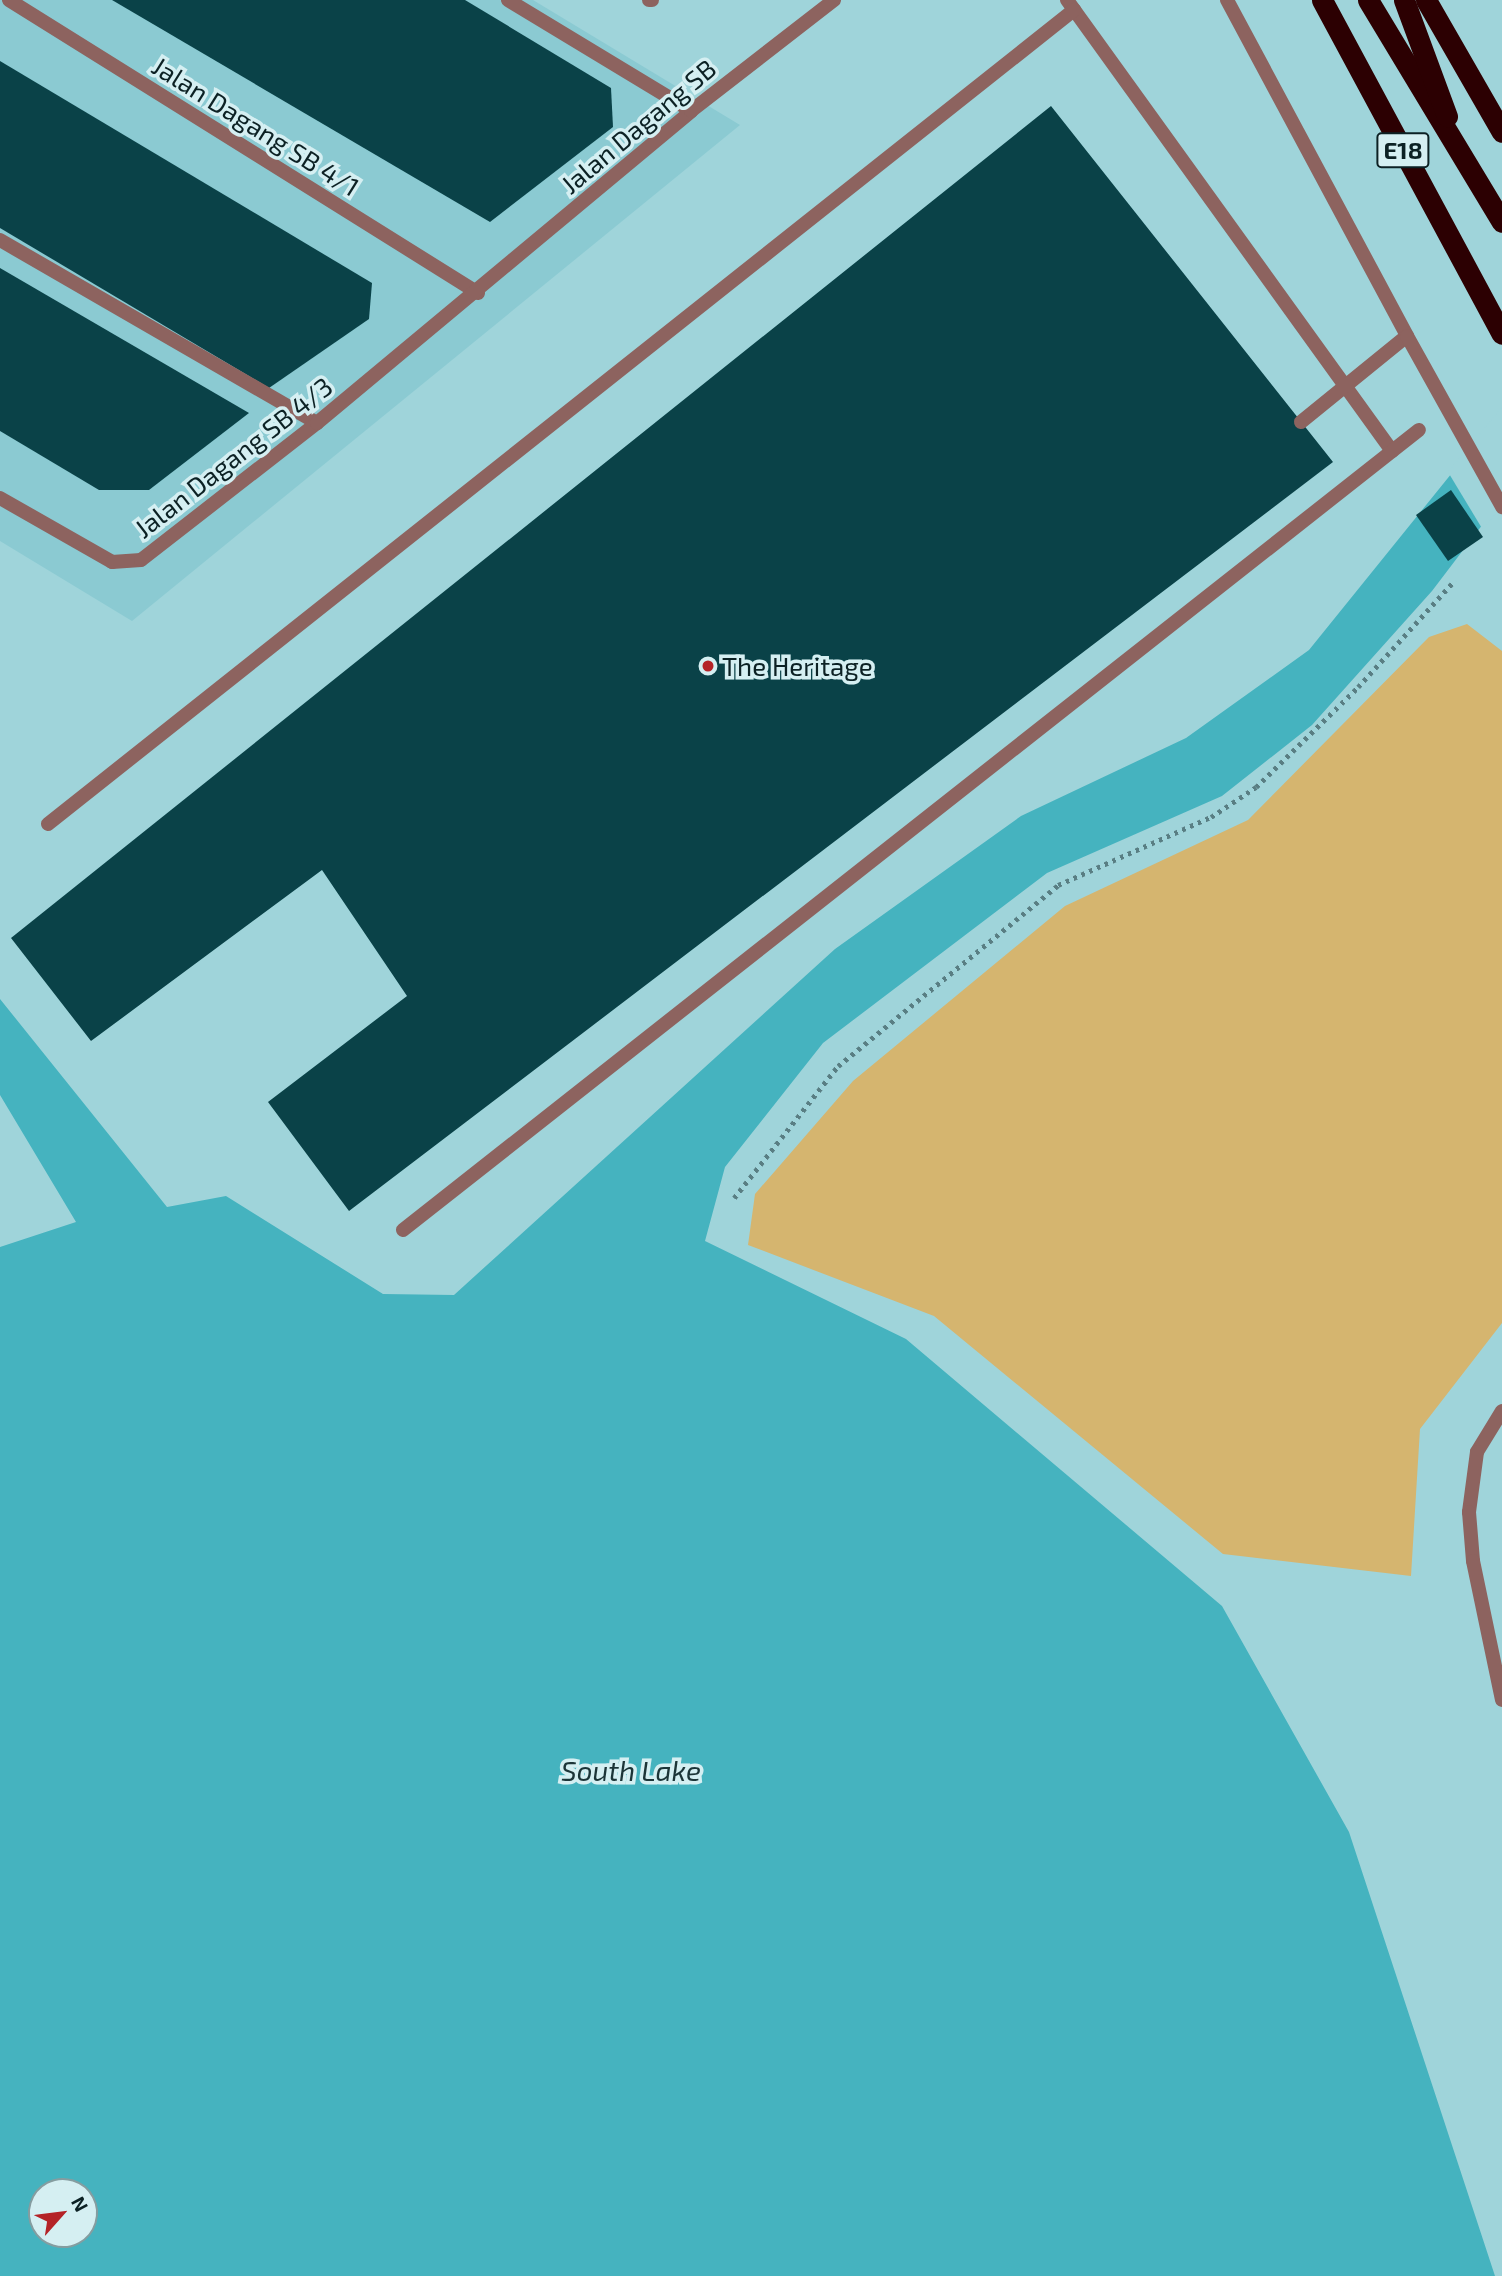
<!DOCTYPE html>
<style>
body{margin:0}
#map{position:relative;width:1502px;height:2276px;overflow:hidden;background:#9fd4da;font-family:"Exo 2",sans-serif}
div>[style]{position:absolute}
.built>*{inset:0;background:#8bcad2}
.green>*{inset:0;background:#d5b56f}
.water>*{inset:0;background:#45b3bf}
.pier>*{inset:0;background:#9fd4da}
.building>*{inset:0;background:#0a4248}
.path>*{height:4.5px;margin-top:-2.25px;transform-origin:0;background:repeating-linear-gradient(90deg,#597e83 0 3.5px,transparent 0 8.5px)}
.lane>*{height:14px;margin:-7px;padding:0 7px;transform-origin:7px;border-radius:7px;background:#8d635f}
.street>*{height:14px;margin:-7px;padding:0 7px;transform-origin:7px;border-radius:7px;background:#8d635f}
.highway>*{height:21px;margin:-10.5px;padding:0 10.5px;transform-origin:10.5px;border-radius:10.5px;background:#2c0002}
.lane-bridge>*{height:14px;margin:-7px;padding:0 7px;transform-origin:7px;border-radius:7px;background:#8d635f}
.street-bridge>*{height:14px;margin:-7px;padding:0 7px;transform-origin:7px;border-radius:7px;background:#8d635f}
.dots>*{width:19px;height:19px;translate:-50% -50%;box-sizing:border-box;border:4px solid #d5eff2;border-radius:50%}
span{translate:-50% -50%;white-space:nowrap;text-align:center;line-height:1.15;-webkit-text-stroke:7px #d5eff2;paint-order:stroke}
.shield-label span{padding:2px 5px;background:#d5eff2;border:2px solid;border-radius:5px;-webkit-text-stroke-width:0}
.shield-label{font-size:24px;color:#0c2124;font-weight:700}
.street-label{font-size:26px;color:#0c2124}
.poi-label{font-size:26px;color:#0c2124}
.left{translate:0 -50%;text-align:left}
.water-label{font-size:28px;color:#1c3538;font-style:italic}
.north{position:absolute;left:28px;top:2178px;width:70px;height:70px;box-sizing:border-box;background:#d5eff2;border:2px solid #859da0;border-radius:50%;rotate:62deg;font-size:19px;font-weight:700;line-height:28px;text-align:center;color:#0c2124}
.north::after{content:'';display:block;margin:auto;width:24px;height:32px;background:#b42327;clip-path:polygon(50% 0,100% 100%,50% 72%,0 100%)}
</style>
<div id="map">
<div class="built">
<div style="clip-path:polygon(0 0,533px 0,740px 125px,132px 621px,0 541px)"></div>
</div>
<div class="green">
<div style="clip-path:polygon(1467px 624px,1502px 651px,1502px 1323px,1420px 1429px,1411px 1576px,1223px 1554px,934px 1316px,748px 1245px,755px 1194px,853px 1081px,1065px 906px,1248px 820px,1429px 637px)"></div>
</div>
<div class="water">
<div style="clip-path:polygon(evenodd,1502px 411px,1502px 499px,1432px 591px,1312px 725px,1222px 796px,1047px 873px,823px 1043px,725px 1167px,705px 1241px,906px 1339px,1222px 1606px,1349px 1832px,1495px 2276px,0 2276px,0 1247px,76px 1222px,0 1095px,0 999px,167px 1207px,226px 1196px,383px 1294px,454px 1295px,835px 949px,1021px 816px,1186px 738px,1309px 650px,1502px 411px,42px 2192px,84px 2192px,84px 2234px,42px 2234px,42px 2192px)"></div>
</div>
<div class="pier">
<div style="clip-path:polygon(1502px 407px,1502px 505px,1483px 530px,1448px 472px)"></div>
</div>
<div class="building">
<div style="clip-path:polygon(112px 0,465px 0,611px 88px,613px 127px,490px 222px)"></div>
<div style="clip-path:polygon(0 61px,372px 283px,369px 319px,269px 388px,0 228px)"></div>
<div style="clip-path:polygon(1051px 106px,1333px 462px,349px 1211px,268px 1102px,407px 996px,322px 870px,91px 1041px,11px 938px)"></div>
<div style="clip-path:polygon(0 268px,249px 413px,149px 490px,99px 490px,0 431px)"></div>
<div style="clip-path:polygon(1451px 490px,1483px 537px,1448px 561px,1416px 515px)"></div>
</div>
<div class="path">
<div style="left:734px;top:1198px;width:168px;rotate:-51.8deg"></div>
<div style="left:838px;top:1066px;width:285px;rotate:-39.4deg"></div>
<div style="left:1058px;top:885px;width:167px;rotate:-24deg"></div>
<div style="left:1211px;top:817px;width:54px;rotate:-33.7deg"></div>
<div style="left:1256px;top:787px;width:143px;rotate:-44.4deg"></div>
<div style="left:1358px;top:687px;width:144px;rotate:-47.8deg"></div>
</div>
<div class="lane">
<div style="left:508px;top:0;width:214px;rotate:31.2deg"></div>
<div style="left:649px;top:0;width:3px"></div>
<div style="left:1067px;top:0;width:556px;rotate:54.22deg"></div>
<div style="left:0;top:240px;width:366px;rotate:30deg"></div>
<div style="left:48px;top:824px;width:1310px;rotate:-38.43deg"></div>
<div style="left:403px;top:1230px;width:1293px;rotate:-38.22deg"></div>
</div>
<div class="street">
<div style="left:9px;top:0;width:553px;rotate:31.99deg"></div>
<div style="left:1227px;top:0;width:381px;rotate:61.8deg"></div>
<div style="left:0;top:498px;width:129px;rotate:29.7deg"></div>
<div style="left:112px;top:562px;width:29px;rotate:-4deg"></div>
<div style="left:141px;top:560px;width:223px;rotate:-37.9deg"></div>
<div style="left:317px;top:423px;width:487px;rotate:-39.8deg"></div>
<div style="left:691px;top:111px;width:181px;rotate:-37.8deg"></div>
<div style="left:1502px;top:1411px;width:48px;rotate:121.4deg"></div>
<div style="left:1477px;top:1452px;width:61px;rotate:97.6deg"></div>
<div style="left:1469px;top:1512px;width:49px;rotate:85.3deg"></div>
<div style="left:1473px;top:1561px;width:142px;rotate:78.2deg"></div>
</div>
<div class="highway">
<div style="left:1322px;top:0;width:379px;rotate:61.7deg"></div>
<div style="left:1368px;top:0;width:259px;rotate:58.9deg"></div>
<div style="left:1404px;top:0;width:124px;rotate:69.7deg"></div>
<div style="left:1426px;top:0;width:152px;rotate:60.1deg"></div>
</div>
<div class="lane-bridge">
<div style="left:1301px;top:422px;width:136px;rotate:-39.1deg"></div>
</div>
<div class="street-bridge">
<div style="left:1407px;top:336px;width:196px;rotate:60.9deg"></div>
</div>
<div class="dots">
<div style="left:708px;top:666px;background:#b42327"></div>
</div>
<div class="shield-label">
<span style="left:1403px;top:150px">E18</span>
</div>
<div class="street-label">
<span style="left:256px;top:126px;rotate:32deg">Jalan Dagang SB 4/1</span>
<span style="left:638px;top:126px;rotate:-40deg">Jalan Dagang SB</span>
<span style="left:233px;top:457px;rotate:-38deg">Jalan Dagang SB 4/3</span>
</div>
<div class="poi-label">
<span class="left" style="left:722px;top:666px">The Heritage</span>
</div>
<div class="water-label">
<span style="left:631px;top:1770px">South Lake</span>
</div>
<div class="north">N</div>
</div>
